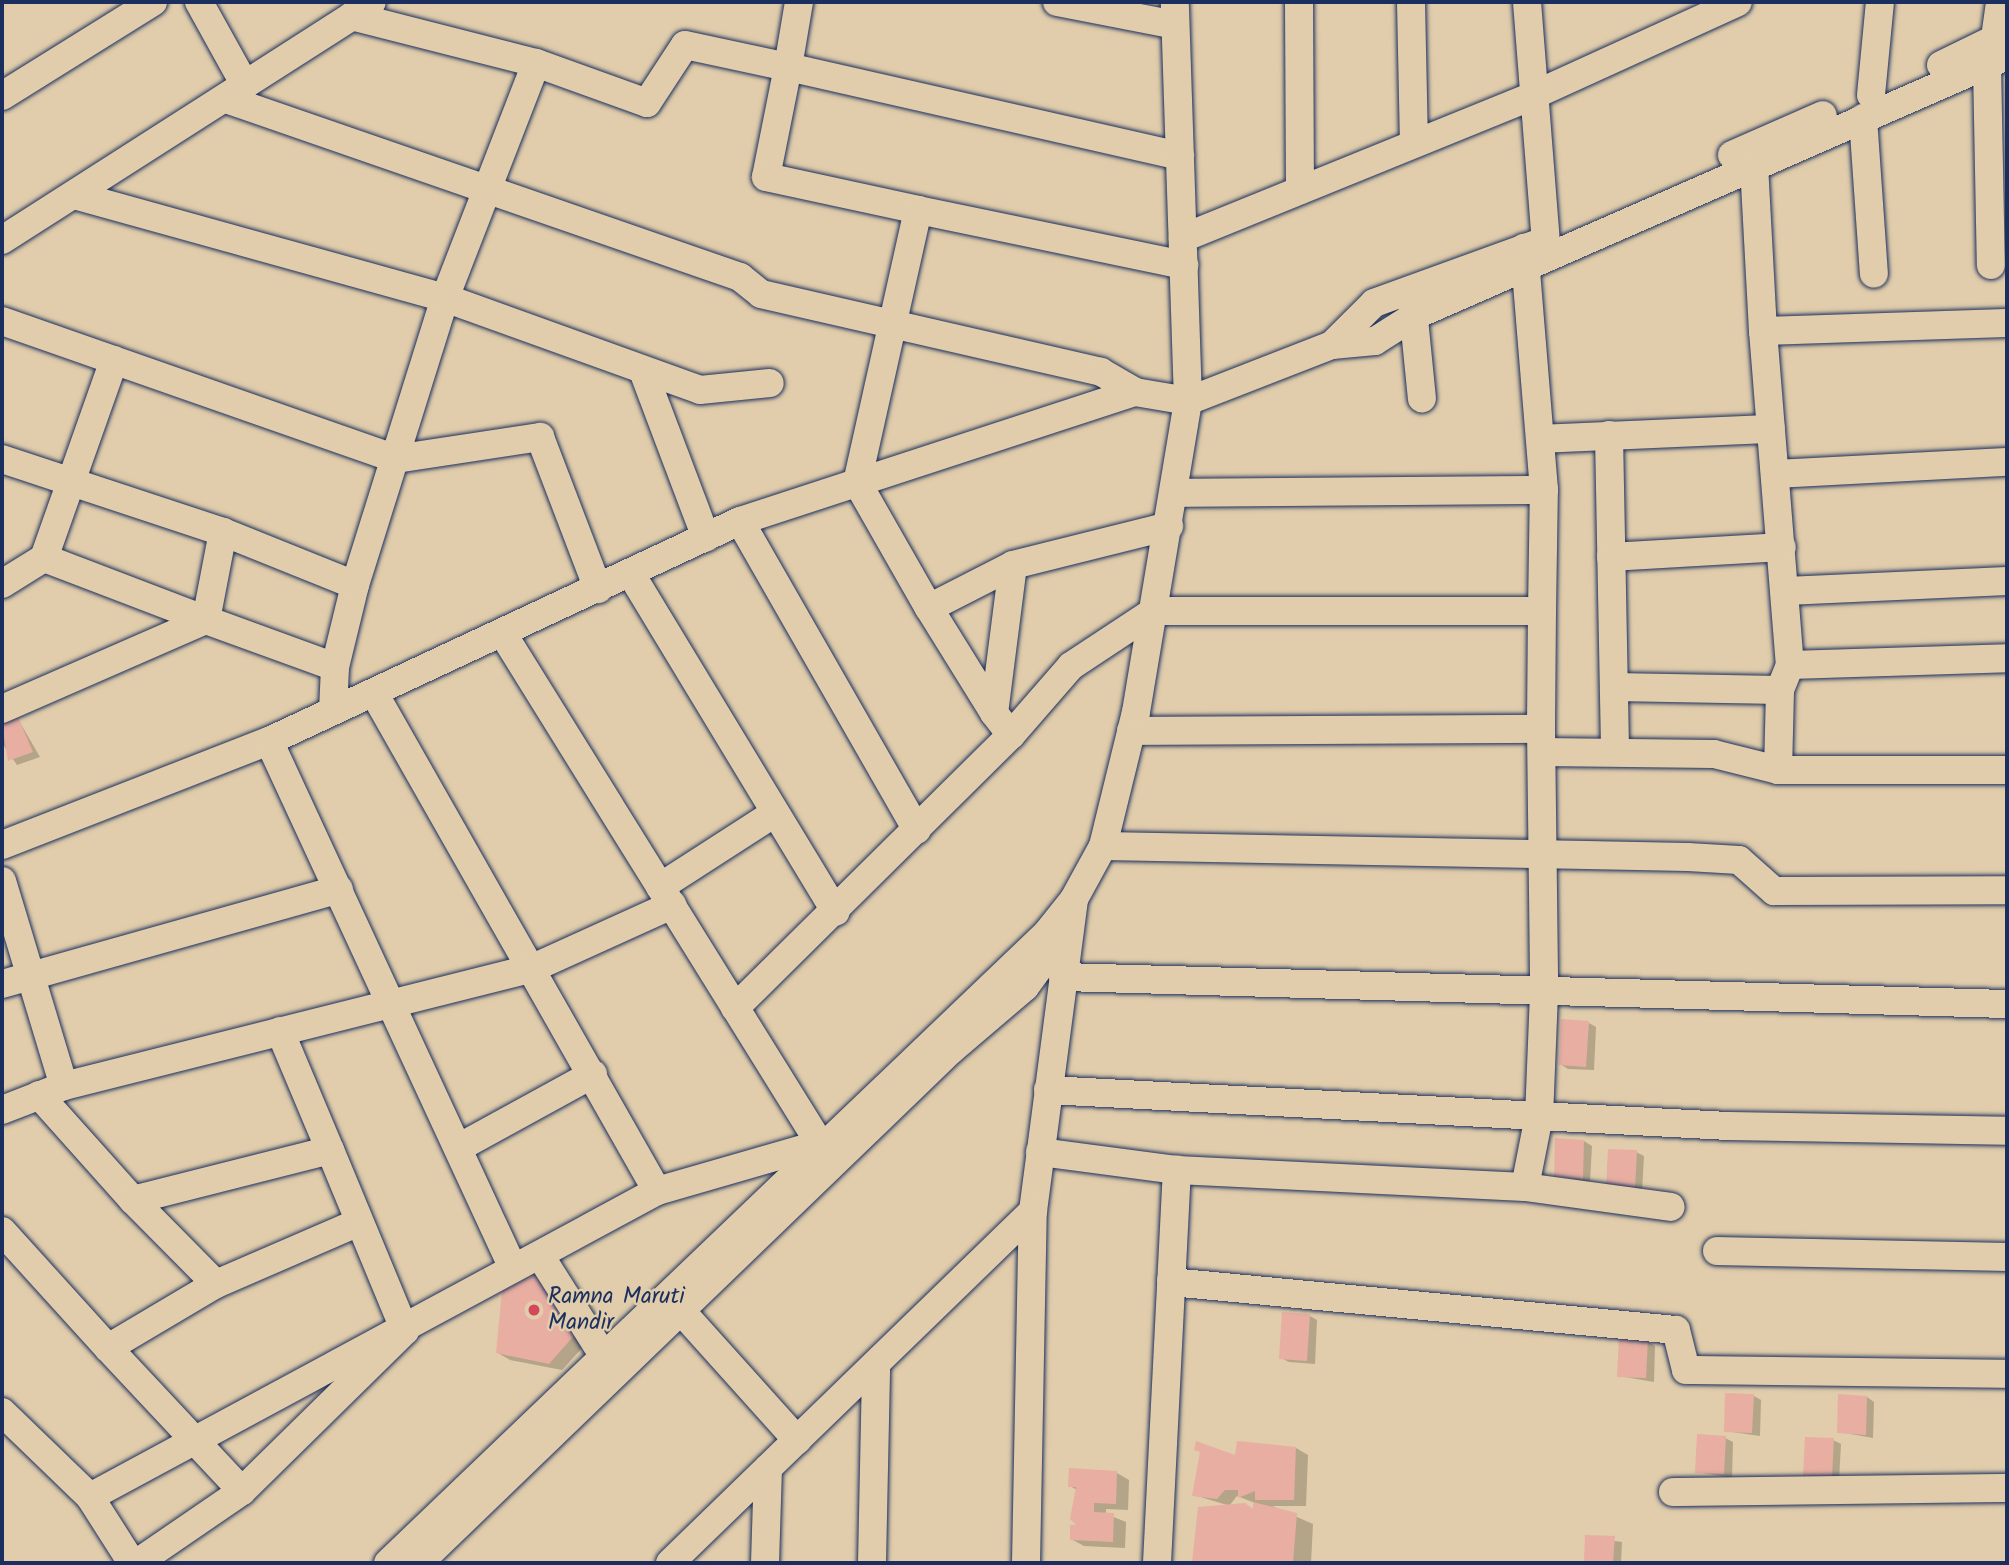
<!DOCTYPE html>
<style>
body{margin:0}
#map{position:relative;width:2009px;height:1565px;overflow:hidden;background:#e1cdab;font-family:Kalam,sans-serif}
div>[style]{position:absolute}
.shadow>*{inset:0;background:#0003}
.building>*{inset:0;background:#e7aea1}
.roads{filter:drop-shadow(0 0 2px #1b2f5e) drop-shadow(0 0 2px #1b2f5e)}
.minor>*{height:28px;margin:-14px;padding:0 14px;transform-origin:14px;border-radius:14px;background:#e1cdab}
.dots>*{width:19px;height:19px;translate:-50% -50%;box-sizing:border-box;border:4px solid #e1cdab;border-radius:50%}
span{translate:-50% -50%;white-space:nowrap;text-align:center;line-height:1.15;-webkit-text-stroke:5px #e1cdab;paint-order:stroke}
.poi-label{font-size:23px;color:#1b2f5e}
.left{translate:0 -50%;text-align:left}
.frame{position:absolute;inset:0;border:4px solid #1b2f5e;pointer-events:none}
</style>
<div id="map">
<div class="shadow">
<div style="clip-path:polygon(18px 719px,40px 757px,17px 765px,2px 743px,2px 726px)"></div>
<div style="clip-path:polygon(1589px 1023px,1596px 1027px,1594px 1070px,1568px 1069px,1560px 1064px)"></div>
<div style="clip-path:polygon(1584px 1141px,1592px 1146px,1590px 1182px,1556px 1176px)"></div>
<div style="clip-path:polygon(1636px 1152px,1644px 1156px,1642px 1192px,1616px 1191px)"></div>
<div style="clip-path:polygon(504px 1292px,592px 1337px,562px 1370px,510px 1360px,498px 1353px)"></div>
<div style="clip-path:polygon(1310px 1316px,1317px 1320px,1315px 1364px,1289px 1362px,1281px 1358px)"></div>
<div style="clip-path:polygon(1647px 1341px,1655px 1346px,1654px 1382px,1619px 1376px)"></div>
<div style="clip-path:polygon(1754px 1396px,1761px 1400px,1760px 1436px,1725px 1431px)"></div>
<div style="clip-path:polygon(1867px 1397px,1874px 1402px,1873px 1438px,1839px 1432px)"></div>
<div style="clip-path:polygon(1725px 1438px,1733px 1442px,1732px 1478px,1697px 1472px)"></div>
<div style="clip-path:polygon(1833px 1440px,1841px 1444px,1839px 1480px,1805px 1475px)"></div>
<div style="clip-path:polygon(evenodd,1296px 1448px,1308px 1455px,1306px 1506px,1272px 1506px,1313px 1524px,1311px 1563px,1199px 1563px,1199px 1508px,1227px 1505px,1194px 1495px,1236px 1457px,1296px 1448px,1237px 1496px,1255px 1503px,1254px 1511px,1229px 1506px,1237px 1496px)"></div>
<div style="clip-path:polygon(1117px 1473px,1129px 1480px,1128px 1510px,1106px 1509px,1106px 1514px,1126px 1522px,1125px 1548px,1084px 1546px,1071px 1539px,1081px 1527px,1077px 1490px,1070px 1486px)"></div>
<div style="clip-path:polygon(1587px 1537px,1622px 1542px,1621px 1563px,1586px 1563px)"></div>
</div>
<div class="building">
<div style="clip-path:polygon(18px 717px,33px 752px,8px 761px,2px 724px)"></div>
<div style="clip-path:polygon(1561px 1019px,1589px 1021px,1586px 1067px,1559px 1065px)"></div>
<div style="clip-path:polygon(1555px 1138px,1584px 1140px,1583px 1179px,1554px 1177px)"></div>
<div style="clip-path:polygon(1608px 1149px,1637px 1150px,1635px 1189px,1606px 1188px)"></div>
<div style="clip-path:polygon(540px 1272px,580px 1329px,549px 1364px,496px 1353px,502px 1291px)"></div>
<div style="clip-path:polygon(1282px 1312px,1310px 1314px,1307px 1361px,1279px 1359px)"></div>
<div style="clip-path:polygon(1619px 1338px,1648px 1339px,1646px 1378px,1617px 1377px)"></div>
<div style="clip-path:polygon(1725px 1393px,1754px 1394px,1752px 1433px,1724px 1432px)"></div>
<div style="clip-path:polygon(1838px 1394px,1867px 1396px,1866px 1435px,1837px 1433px)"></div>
<div style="clip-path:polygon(1697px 1434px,1726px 1436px,1724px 1474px,1695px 1473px)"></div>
<div style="clip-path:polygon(1805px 1437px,1834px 1438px,1832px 1477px,1803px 1476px)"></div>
<div style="clip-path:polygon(1196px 1441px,1235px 1455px,1237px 1441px,1296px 1447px,1294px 1500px,1255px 1500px,1255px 1491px,1238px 1498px,1238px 1490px,1225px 1490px,1217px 1499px,1192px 1496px,1200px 1452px,1194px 1450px)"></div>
<div style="clip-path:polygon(1069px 1468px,1117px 1471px,1116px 1504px,1094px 1503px,1094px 1512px,1114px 1513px,1113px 1542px,1070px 1540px,1070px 1525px,1076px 1525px,1070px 1519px,1076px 1487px,1068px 1487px)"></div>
<div style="clip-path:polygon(1253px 1502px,1297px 1513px,1293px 1563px,1192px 1563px,1198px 1507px,1245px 1503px,1253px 1509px)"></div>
<div style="clip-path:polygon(1585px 1535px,1615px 1536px,1613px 1563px,1584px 1563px)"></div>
</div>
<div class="roads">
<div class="minor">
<div style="left:199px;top:2px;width:95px;rotate:61deg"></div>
<div style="left:799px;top:2px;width:66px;rotate:99.6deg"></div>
<div style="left:788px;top:67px;width:402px;rotate:12.8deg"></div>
<div style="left:1057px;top:2px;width:120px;rotate:11deg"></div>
<div style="left:1299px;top:2px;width:188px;rotate:89.7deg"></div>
<div style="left:1411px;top:2px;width:139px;rotate:88.8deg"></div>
<div style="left:1527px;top:2px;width:256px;rotate:85.5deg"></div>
<div style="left:1995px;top:38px;width:36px;rotate:-82deg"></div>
<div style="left:536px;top:63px;width:118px;rotate:19.8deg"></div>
<div style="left:647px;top:103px;width:69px;rotate:-56.8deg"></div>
<div style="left:685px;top:45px;width:105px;rotate:12.1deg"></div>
<div style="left:788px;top:67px;width:112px;rotate:101.3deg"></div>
<div style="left:766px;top:177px;width:156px;rotate:12.2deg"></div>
<div style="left:918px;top:210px;width:279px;rotate:102.6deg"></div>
<div style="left:857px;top:482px;width:145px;rotate:60.3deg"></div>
<div style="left:929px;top:608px;width:94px;rotate:-27.1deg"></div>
<div style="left:1013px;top:565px;width:149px;rotate:97.3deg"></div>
<div style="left:994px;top:713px;width:28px;rotate:52deg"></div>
<div style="left:1941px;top:65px;width:73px;rotate:-25.9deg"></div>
<div style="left:1987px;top:65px;width:200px;rotate:88.9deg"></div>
<div style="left:1871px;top:95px;width:93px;rotate:-84.5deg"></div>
<div style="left:2px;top:96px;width:178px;rotate:-31.9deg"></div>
<div style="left:226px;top:99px;width:544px;rotate:19.1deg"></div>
<div style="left:740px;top:277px;width:27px;rotate:39deg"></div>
<div style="left:761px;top:294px;width:349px;rotate:12.9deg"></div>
<div style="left:1101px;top:372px;width:39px;rotate:30deg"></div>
<div style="left:1863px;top:118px;width:156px;rotate:86deg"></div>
<div style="left:1732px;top:155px;width:99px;rotate:-23.7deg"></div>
<div style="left:1754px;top:165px;width:166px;rotate:86.9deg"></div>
<div style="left:1763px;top:331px;width:244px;rotate:-1.9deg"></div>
<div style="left:74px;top:195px;width:385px;rotate:15.5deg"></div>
<div style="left:445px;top:298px;width:271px;rotate:19.8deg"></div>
<div style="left:700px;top:390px;width:70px;rotate:-5.7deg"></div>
<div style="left:918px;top:210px;width:272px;rotate:11.7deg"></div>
<div style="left:1183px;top:238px;width:377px;rotate:-22.1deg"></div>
<div style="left:1532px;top:96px;width:226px;rotate:-24.5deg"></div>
<div style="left:2px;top:240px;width:416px;rotate:-32.6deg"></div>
<div style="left:1412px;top:299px;width:100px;rotate:84.3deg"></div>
<div style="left:2px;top:321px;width:417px;rotate:19.3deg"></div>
<div style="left:395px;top:459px;width:147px;rotate:-8.6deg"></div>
<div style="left:540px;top:437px;width:163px;rotate:69.1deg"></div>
<div style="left:1763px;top:331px;width:335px;rotate:85.4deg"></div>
<div style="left:1790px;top:665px;width:27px;rotate:112deg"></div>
<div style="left:1780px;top:690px;width:80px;rotate:91.4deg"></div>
<div style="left:1332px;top:345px;width:59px;rotate:-45deg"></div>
<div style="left:1374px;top:303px;width:176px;rotate:-20deg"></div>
<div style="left:643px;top:371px;width:178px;rotate:69.3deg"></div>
<div style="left:1609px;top:435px;width:316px;rotate:88.9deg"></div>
<div style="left:1541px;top:439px;width:230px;rotate:-2.5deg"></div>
<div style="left:2px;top:459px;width:233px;rotate:18.3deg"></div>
<div style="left:223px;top:532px;width:142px;rotate:21.9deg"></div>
<div style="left:1775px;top:474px;width:232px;rotate:-3deg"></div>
<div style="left:1174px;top:493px;width:370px;rotate:-0.5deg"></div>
<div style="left:1544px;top:490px;width:243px;rotate:-94.7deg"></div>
<div style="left:740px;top:521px;width:356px;rotate:60.2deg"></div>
<div style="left:1611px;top:557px;width:171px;rotate:-3.3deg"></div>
<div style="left:44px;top:558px;width:173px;rotate:20.9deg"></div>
<div style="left:206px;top:620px;width:90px;rotate:-79.1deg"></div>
<div style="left:1013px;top:565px;width:161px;rotate:-14deg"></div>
<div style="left:631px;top:574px;width:395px;rotate:58.8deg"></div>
<div style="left:2px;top:584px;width:49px;rotate:-31.8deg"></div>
<div style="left:44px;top:558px;width:210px;rotate:-70.5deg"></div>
<div style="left:1786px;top:591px;width:221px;rotate:-2.6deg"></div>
<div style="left:929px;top:608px;width:123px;rotate:58.2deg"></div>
<div style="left:1542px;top:611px;width:121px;rotate:-89.1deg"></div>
<div style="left:1790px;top:665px;width:217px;rotate:-1.8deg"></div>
<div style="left:1614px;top:687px;width:166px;rotate:1deg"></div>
<div style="left:374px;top:693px;width:573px;rotate:60.39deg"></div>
<div style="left:2px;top:709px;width:223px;rotate:-23.6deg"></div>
<div style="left:206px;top:620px;width:137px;rotate:20deg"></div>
<div style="left:333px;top:711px;width:44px;rotate:-87.4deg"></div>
<div style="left:335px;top:667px;width:84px;rotate:-76.3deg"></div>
<div style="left:355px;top:585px;width:301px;rotate:-72.6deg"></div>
<div style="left:445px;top:298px;width:252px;rotate:-68.8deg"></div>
<div style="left:536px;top:63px;width:190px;rotate:-165.7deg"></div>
<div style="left:352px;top:16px;width:24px;rotate:-35deg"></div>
<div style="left:1131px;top:731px;width:410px;rotate:-0.3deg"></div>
<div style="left:1541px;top:729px;width:264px;rotate:89.3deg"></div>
<div style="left:1544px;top:993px;width:123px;rotate:92.3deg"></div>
<div style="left:1539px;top:1116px;width:72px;rotate:101.2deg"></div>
<div style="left:269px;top:741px;width:581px;rotate:65.16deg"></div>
<div style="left:1542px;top:752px;width:172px;rotate:0.7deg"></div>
<div style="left:1714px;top:754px;width:66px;rotate:14deg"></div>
<div style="left:1778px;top:770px;width:229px"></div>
<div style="left:2px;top:845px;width:287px;rotate:-21.3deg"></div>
<div style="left:269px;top:741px;width:520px;rotate:-25.04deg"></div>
<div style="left:740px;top:521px;width:416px;rotate:-18.1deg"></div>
<div style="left:1135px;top:392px;width:54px;rotate:9.6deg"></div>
<div style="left:1188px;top:401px;width:155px;rotate:-21.3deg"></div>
<div style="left:1332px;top:345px;width:43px;rotate:-5.3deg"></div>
<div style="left:1375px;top:341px;width:49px;rotate:-32.4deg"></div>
<div style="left:1416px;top:315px;width:645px;rotate:-23.66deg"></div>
<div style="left:1103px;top:846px;width:585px;rotate:1.08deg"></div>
<div style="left:1688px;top:857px;width:51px;rotate:3.4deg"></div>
<div style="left:1739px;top:860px;width:47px;rotate:41.5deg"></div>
<div style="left:1774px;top:891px;width:233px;rotate:-0.2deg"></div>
<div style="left:2px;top:881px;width:214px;rotate:73.2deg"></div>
<div style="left:660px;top:887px;width:137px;rotate:-32.8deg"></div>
<div style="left:1063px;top:977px;width:944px;rotate:1.64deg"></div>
<div style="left:2px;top:984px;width:350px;rotate:-15.7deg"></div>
<div style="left:735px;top:1008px;width:388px;rotate:-44.7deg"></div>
<div style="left:1011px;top:735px;width:91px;rotate:-49deg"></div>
<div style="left:1071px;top:666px;width:100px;rotate:-33.5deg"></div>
<div style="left:1154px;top:611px;width:388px"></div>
<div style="left:1542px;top:611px;width:118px;rotate:90.5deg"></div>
<div style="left:1048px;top:1090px;width:681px;rotate:3.03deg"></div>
<div style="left:1728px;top:1126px;width:279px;rotate:1deg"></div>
<div style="left:39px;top:1095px;width:141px;rotate:48.2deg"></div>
<div style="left:2px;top:1110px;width:66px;rotate:-21.2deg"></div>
<div style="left:64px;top:1086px;width:484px;rotate:-14.1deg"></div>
<div style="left:533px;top:968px;width:153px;rotate:-24.4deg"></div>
<div style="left:458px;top:1148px;width:154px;rotate:-28.7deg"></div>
<div style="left:1040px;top:1152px;width:138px;rotate:7.5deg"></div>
<div style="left:2px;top:1231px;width:158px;rotate:47.8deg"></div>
<div style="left:1717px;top:1251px;width:290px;rotate:1.2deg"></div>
<div style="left:541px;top:1257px;width:116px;rotate:57.7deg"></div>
<div style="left:1171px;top:1282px;width:507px;rotate:5.43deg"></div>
<div style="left:1676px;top:1330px;width:41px;rotate:76deg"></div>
<div style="left:1686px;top:1370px;width:321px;rotate:0.7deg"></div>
<div style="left:216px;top:1284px;width:156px;rotate:-23.4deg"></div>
<div style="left:683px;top:1313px;width:171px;rotate:48.1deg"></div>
<div style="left:2px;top:1412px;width:122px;rotate:44deg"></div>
<div style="left:242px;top:1491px;width:228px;rotate:-44.5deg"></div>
<div style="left:405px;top:1331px;width:196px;rotate:-112.5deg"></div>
<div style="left:1673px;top:1492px;width:334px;rotate:-0.7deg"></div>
<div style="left:132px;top:1563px;width:78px;rotate:-122.5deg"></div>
<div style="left:90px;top:1497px;width:644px;rotate:-28.35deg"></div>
<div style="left:657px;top:1191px;width:170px;rotate:-16.1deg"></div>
<div style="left:820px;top:1144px;width:600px;rotate:-121.86deg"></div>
<div style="left:137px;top:1563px;width:127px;rotate:-34.4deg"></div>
<div style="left:242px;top:1491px;width:196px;rotate:-133.1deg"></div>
<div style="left:108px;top:1348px;width:126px;rotate:-30.7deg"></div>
<div style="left:216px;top:1284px;width:118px;rotate:-134.7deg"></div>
<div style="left:133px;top:1200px;width:203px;rotate:-14.2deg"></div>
<div style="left:330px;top:1150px;width:129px;rotate:-112.8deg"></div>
<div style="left:388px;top:1563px;width:912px;rotate:-43.71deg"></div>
<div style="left:1047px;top:933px;width:43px;rotate:-51.5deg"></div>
<div style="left:1074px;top:899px;width:60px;rotate:-61.3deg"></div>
<div style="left:1103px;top:846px;width:138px;rotate:-76.2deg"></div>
<div style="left:1136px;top:712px;width:315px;rotate:-80.5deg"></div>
<div style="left:1188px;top:401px;width:399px;rotate:-91.9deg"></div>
<div style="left:419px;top:1563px;width:739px;rotate:-43.96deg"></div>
<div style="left:951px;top:1050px;width:97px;rotate:-40.4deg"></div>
<div style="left:1025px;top:987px;width:34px;rotate:-54deg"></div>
<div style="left:1045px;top:959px;width:23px;rotate:-85deg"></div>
<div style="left:670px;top:1563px;width:506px;rotate:-44.12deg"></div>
<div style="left:1033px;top:1211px;width:314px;rotate:-82.5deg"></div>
<div style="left:765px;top:1563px;width:95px;rotate:-88.2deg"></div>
<div style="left:872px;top:1563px;width:199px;rotate:-88.8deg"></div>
<div style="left:1026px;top:1563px;width:352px;rotate:-88.9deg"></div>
<div style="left:1157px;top:1563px;width:394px;rotate:-87.1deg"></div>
<div style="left:1177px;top:1170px;width:348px;rotate:2.8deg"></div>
<div style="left:1525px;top:1187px;width:147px;rotate:7.8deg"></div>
</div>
</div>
<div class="dots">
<div style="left:534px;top:1310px;background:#d1495b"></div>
</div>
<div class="poi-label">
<span class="left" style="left:548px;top:1310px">Ramna Maruti<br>Mandir</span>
</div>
<div class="frame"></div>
</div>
